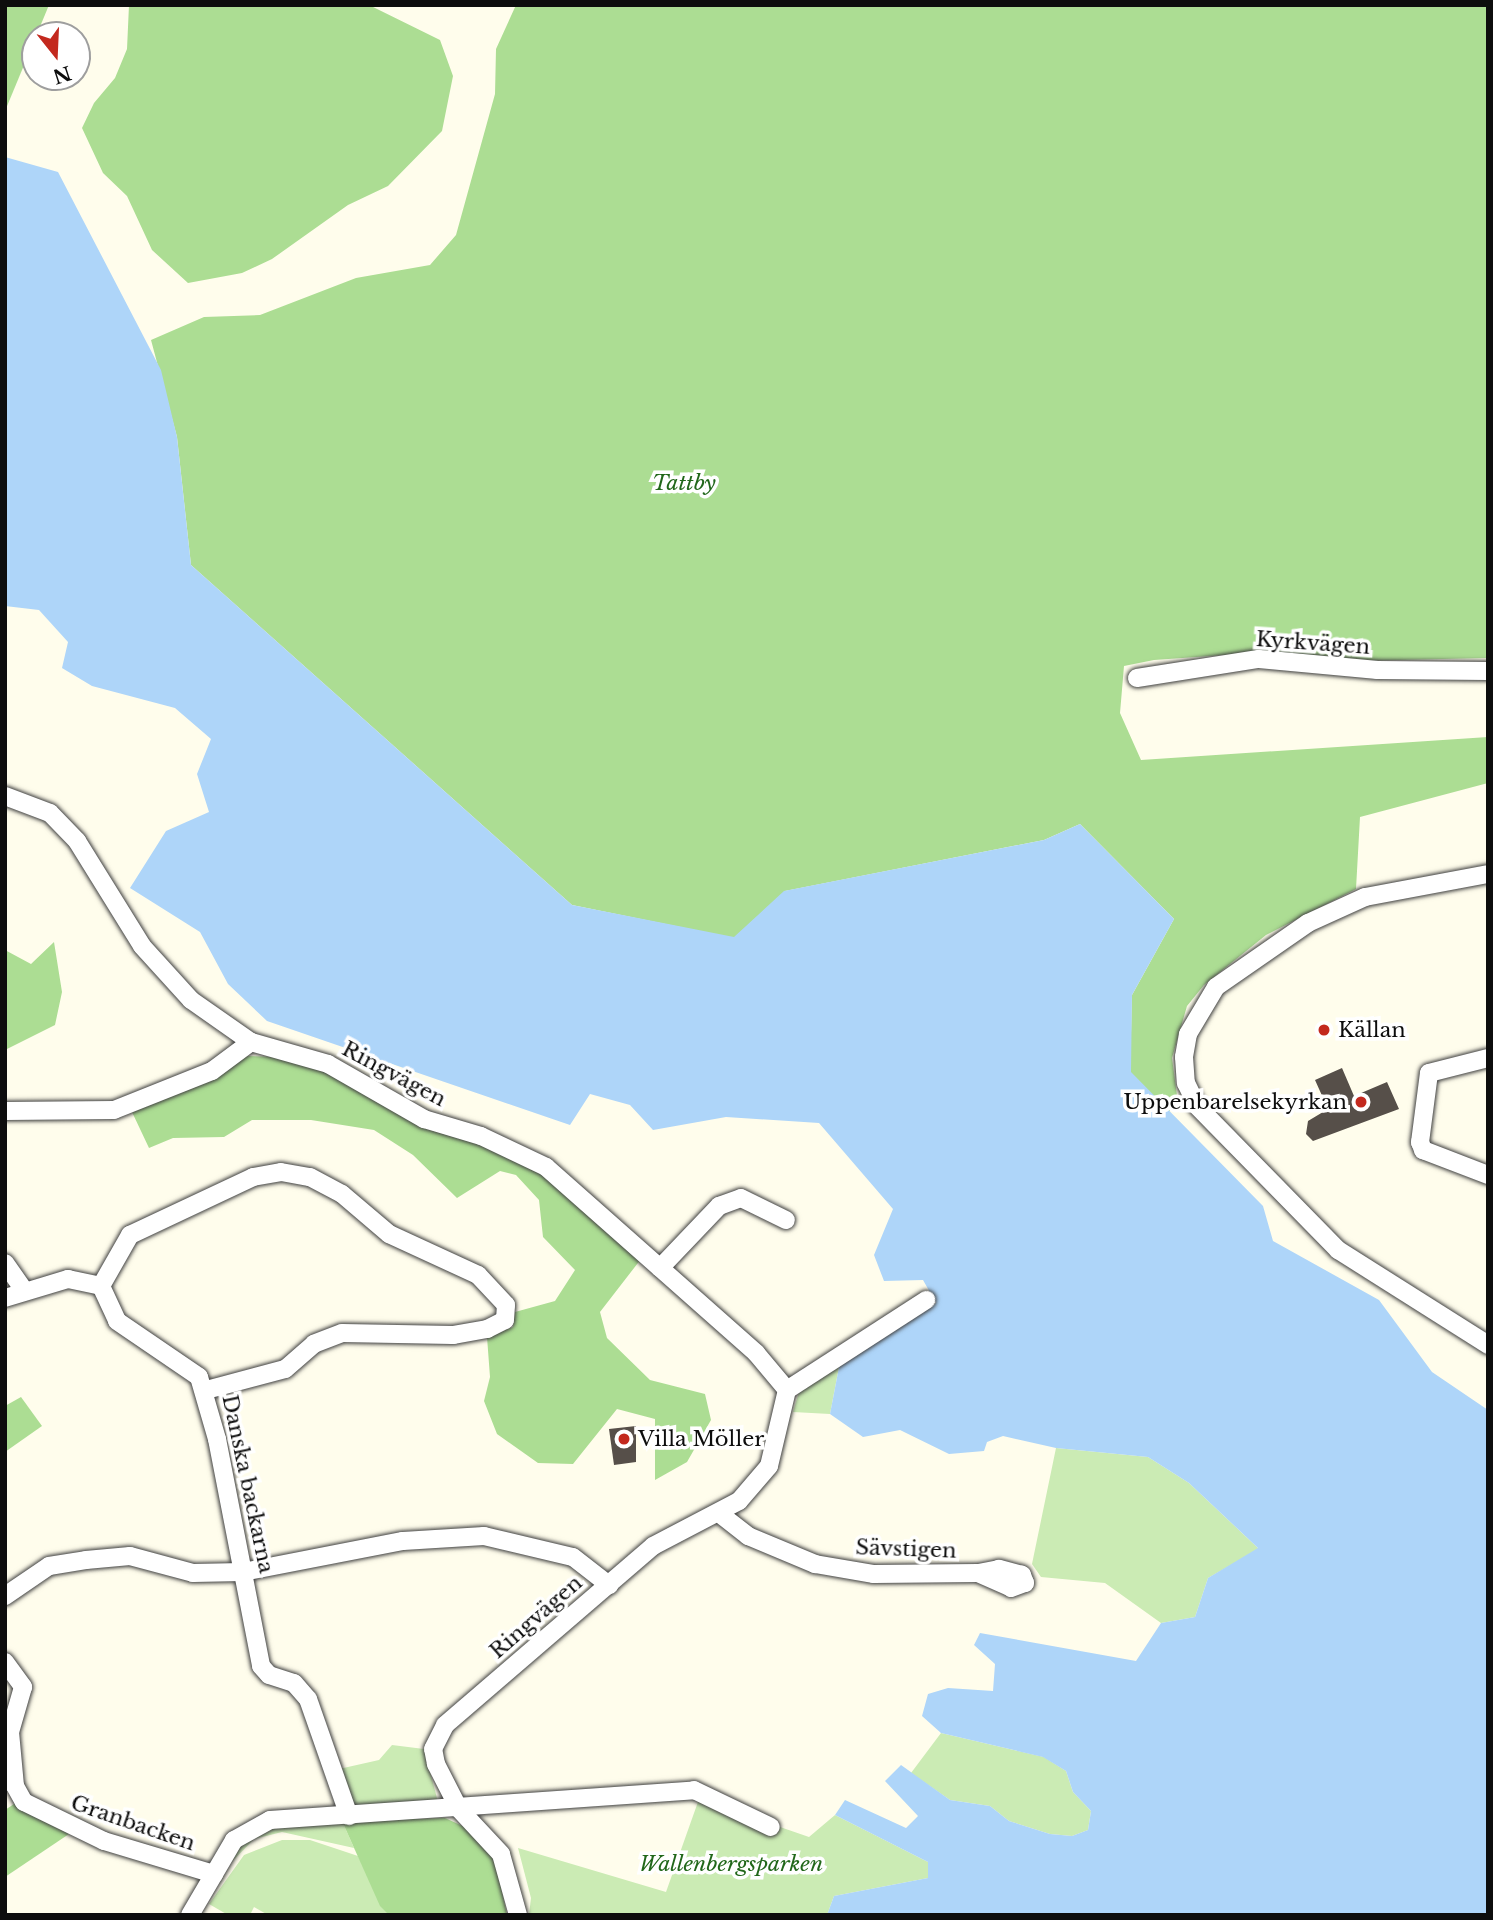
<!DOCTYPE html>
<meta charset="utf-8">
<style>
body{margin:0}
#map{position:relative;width:1493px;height:1920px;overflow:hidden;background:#fffdec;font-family:"Libre Baskerville",serif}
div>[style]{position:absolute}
.green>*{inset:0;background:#cbebb4}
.forest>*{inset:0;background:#acdd93}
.water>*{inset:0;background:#aed5f9}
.building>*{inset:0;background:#564f49}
.roads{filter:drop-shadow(0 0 2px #404040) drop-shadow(0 0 2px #404040)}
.minor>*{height:18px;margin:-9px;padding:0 9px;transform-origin:9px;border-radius:9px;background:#fff}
.dots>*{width:19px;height:19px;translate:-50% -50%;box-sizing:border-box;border:4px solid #fff;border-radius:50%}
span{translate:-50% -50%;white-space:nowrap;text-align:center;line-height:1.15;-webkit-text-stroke:7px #fff;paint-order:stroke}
.park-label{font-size:21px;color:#21671a;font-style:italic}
.street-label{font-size:21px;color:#0d0d0d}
.poi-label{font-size:21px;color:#0d0d0d}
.left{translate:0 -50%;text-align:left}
.right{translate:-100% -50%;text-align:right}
.frame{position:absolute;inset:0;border:7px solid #0d0d0d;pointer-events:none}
.north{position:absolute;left:21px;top:21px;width:70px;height:70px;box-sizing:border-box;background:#fff;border:2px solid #9e9e9e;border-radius:50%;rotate:162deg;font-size:19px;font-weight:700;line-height:28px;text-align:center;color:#0d0d0d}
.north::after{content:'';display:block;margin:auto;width:24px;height:32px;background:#c3291e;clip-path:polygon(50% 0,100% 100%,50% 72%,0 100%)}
</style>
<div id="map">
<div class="green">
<div style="clip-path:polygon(839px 1367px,830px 1414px,793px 1412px,799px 1392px)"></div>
<div style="clip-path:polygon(1056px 1448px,1148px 1457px,1189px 1483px,1259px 1549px,1208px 1578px,1195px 1617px,1161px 1623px,1105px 1583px,1041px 1577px,1032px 1564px)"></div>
<div style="clip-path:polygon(941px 1733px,1044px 1757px,1066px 1771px,1073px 1792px,1091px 1811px,1088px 1830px,1072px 1836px,1050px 1834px,1009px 1821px,990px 1806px,950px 1800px,911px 1773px)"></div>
<div style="clip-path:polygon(392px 1745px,424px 1749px,438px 1802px,350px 1809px,339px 1769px,379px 1760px)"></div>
<div style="clip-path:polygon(699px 1799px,809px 1837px,835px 1815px,928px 1862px,928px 1878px,834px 1896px,827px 1915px,529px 1915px,531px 1898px,518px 1848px,666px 1892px)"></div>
<div style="clip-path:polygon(342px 1821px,354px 1848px,282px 1832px,254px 1839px,220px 1874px,237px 1841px,255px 1829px)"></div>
<div style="clip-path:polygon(282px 1840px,310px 1840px,358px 1856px,389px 1915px,268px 1915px,254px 1907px,250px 1915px,228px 1915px,209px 1904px,244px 1855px)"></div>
</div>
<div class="forest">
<div style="clip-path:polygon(5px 5px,49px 5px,5px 111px)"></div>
<div style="clip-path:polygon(129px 5px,369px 5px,440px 40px,453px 76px,442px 131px,388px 186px,348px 205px,272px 259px,242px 273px,188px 283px,152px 250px,127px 196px,103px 173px,82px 128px,94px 103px,115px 78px,127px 49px)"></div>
<div style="clip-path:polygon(516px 5px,1488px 5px,1488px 658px,1353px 661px,1253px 653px,1154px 660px,1124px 666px,1120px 713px,1141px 760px,1488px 737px,1488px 783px,1360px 817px,1356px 889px,1266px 935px,1204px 985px,1187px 1006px,1172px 1058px,1178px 1103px,1168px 1112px,1130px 1072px,1132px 995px,1174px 919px,1080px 824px,1044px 840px,785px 891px,734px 938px,572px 905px,191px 565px,177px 437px,151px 340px,204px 317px,260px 315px,356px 278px,430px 265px,456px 235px,495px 94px,496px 49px)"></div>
<div style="clip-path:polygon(54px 942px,62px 992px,55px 1025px,5px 1050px,5px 950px,31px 964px)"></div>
<div style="clip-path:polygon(246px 1056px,283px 1057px,333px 1074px,420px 1127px,492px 1148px,543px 1171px,641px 1259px,600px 1312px,607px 1338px,650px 1380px,705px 1394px,711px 1420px,687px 1462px,655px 1480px,655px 1419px,617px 1409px,573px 1464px,538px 1463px,497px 1434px,484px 1401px,490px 1377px,487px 1337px,513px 1327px,515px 1312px,555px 1301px,575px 1270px,543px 1237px,539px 1200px,516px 1175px,500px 1171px,457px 1198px,413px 1155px,374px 1130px,311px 1120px,252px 1120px,224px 1137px,173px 1138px,149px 1148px,132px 1112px,212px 1078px)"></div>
<div style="clip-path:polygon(21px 1397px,42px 1426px,5px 1452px,5px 1406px)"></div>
<div style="clip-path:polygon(14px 1804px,69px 1834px,5px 1877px,5px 1810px)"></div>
<div style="clip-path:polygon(445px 1818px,467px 1828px,496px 1862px,507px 1915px,389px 1915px,380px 1906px,342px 1821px)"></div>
</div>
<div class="water">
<div style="clip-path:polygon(5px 157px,58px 172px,161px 370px,177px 437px,191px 565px,572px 905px,734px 937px,784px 891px,1044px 840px,1080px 824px,1174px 919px,1132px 995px,1131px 1072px,1263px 1206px,1273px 1241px,1379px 1300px,1432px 1372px,1488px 1410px,1488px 1915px,827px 1915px,834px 1896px,928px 1878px,928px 1862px,835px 1815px,845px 1800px,906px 1828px,918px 1816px,885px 1781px,901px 1765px,950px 1800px,990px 1806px,1009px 1821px,1050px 1834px,1072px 1836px,1088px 1830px,1091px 1811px,1073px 1792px,1066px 1771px,1043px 1757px,941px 1733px,922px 1716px,928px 1694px,948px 1688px,993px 1691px,995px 1664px,974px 1645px,980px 1633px,1136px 1661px,1161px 1623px,1195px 1617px,1208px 1578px,1258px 1548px,1189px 1483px,1148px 1457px,1056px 1448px,1003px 1436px,987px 1442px,984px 1451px,949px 1454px,900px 1430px,863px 1437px,830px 1414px,839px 1367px,936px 1303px,923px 1280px,884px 1281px,874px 1255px,893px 1209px,819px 1123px,726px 1117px,653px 1130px,630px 1105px,590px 1094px,570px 1125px,267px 1021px,228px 984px,200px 932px,130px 888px,166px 831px,209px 812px,197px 774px,211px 739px,175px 708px,92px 686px,62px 668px,68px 642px,39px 610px,5px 606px)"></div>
</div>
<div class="building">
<div style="clip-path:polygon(1342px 1068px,1354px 1096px,1387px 1082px,1399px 1109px,1313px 1141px,1306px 1134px,1308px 1121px,1328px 1109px,1315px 1080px)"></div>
<div style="clip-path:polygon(636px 1426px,636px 1462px,614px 1465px,609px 1429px)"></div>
</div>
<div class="roads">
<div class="minor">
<div style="left:1137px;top:678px;width:123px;rotate:-8.9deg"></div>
<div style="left:1259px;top:659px;width:119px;rotate:5.3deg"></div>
<div style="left:1377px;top:670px;width:111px;rotate:0.5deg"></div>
<div style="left:5px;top:796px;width:48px;rotate:20.7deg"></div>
<div style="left:50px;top:813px;width:39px;rotate:46deg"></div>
<div style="left:77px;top:841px;width:123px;rotate:58.2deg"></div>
<div style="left:142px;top:946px;width:73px;rotate:47.8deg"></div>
<div style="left:191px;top:1000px;width:73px;rotate:35deg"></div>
<div style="left:251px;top:1042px;width:80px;rotate:15.9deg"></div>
<div style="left:328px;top:1064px;width:111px;rotate:29.8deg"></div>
<div style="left:424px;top:1119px;width:59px;rotate:16.6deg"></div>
<div style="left:481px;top:1136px;width:72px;rotate:25.5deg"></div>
<div style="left:546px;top:1167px;width:281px;rotate:41.5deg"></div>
<div style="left:756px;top:1353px;width:48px;rotate:50deg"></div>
<div style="left:1488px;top:874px;width:125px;rotate:169.4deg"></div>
<div style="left:1365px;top:897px;width:63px;rotate:155.5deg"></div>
<div style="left:1308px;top:923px;width:112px;rotate:145.2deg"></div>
<div style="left:1216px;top:987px;width:55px;rotate:120.8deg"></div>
<div style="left:1188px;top:1034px;width:23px;rotate:100deg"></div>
<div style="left:1184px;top:1057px;width:26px;rotate:86deg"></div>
<div style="left:1186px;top:1083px;width:25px;rotate:64deg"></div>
<div style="left:1197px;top:1106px;width:202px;rotate:45.6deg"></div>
<div style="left:1338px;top:1250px;width:178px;rotate:32.3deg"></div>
<div style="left:1488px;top:1058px;width:61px;rotate:165.7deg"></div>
<div style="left:1429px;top:1073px;width:70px;rotate:97.4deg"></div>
<div style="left:1420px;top:1142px;width:9px;rotate:69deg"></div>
<div style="left:1423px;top:1150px;width:70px;rotate:21deg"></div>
<div style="left:5px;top:1111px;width:109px;rotate:-0.5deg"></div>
<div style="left:114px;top:1110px;width:105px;rotate:-21.7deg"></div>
<div style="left:212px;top:1071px;width:49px;rotate:-36.6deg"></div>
<div style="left:5px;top:1263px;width:32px;rotate:55deg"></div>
<div style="left:660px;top:1268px;width:86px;rotate:-46.4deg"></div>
<div style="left:719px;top:1206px;width:23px;rotate:-20deg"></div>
<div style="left:741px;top:1198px;width:50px;rotate:26.1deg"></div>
<div style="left:101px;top:1286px;width:59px;rotate:-60.4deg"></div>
<div style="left:130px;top:1235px;width:136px;rotate:-25.2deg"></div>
<div style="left:253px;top:1177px;width:28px;rotate:-10deg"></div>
<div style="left:281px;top:1172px;width:29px;rotate:10deg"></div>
<div style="left:310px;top:1177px;width:36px;rotate:28deg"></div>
<div style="left:342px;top:1194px;width:62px;rotate:40.4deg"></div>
<div style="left:389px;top:1234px;width:98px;rotate:24.7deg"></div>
<div style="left:478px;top:1275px;width:41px;rotate:47deg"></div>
<div style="left:506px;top:1305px;width:15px;rotate:94deg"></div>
<div style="left:505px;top:1320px;width:20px;rotate:153deg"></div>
<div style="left:487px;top:1329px;width:35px;rotate:170deg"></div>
<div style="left:453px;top:1335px;width:111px;rotate:-179deg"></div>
<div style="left:342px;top:1333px;width:30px;rotate:159deg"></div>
<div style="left:314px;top:1344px;width:38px;rotate:139deg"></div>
<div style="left:285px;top:1369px;width:82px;rotate:165.1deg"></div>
<div style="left:5px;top:1298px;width:66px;rotate:-16.8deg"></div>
<div style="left:68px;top:1279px;width:34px;rotate:12deg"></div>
<div style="left:101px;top:1286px;width:38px;rotate:65deg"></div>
<div style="left:117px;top:1321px;width:99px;rotate:34.3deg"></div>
<div style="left:199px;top:1377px;width:65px;rotate:73.8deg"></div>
<div style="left:217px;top:1439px;width:231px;rotate:79deg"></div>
<div style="left:261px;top:1666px;width:12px;rotate:48deg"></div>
<div style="left:269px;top:1675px;width:26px;rotate:18deg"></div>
<div style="left:294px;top:1683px;width:21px;rotate:49deg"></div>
<div style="left:308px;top:1699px;width:124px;rotate:70.7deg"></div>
<div style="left:720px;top:1514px;width:36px;rotate:38deg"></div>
<div style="left:748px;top:1536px;width:73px;rotate:22.7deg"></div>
<div style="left:815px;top:1564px;width:60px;rotate:9.6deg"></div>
<div style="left:874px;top:1574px;width:104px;rotate:-0.6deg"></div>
<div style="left:978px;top:1573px;width:36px;rotate:24deg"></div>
<div style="left:1011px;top:1588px;width:15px;rotate:-20deg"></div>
<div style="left:1025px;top:1583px;width:9px;rotate:-111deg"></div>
<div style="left:1022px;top:1575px;width:24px;rotate:-165deg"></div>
<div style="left:999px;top:1569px;width:21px;rotate:169deg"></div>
<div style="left:5px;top:1596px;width:53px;rotate:-34.3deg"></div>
<div style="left:49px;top:1566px;width:37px;rotate:-9deg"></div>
<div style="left:86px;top:1560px;width:44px;rotate:-5.2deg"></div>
<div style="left:130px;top:1556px;width:65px;rotate:15.1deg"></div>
<div style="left:193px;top:1573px;width:50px;rotate:-1.1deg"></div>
<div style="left:243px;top:1572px;width:163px;rotate:-11deg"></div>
<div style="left:403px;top:1541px;width:81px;rotate:-3.5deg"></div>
<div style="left:484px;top:1536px;width:91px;rotate:13.3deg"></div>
<div style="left:573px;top:1557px;width:46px;rotate:37.9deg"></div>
<div style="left:5px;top:1662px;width:31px;rotate:54deg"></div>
<div style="left:23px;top:1687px;width:47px;rotate:106.1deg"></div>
<div style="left:10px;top:1732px;width:54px;rotate:84.7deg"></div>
<div style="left:15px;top:1786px;width:18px;rotate:61deg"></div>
<div style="left:24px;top:1802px;width:89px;rotate:26deg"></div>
<div style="left:104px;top:1841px;width:115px;rotate:16.7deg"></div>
<div style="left:190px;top:1915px;width:87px;rotate:-59.6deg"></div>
<div style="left:234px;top:1840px;width:41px;rotate:-29.1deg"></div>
<div style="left:270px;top:1820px;width:425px;rotate:-4deg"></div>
<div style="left:694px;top:1790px;width:85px;rotate:25.7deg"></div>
<div style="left:518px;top:1915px;width:63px;rotate:-105.6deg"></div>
<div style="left:501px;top:1854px;width:62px;rotate:-133deg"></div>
<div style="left:459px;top:1809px;width:51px;rotate:-117.1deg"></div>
<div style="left:436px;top:1764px;width:15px;rotate:-101deg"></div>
<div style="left:433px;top:1749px;width:27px;rotate:-63deg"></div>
<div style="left:445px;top:1725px;width:274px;rotate:-40.7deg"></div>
<div style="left:653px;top:1546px;width:97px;rotate:-27.6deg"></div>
<div style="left:739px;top:1501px;width:46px;rotate:-49.4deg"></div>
<div style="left:769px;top:1466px;width:78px;rotate:-76.7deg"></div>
<div style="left:787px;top:1390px;width:166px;rotate:-32.9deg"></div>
</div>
</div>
<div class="dots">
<div style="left:1324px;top:1030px;background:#c3291e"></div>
<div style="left:1361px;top:1102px;background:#c3291e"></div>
<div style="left:624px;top:1439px;background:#c3291e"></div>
</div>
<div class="park-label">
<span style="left:684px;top:483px">Tattby</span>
<span style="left:731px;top:1864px">Wallenbergsparken</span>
</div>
<div class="street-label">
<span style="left:1313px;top:643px;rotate:4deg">Kyrkvägen</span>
<span style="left:394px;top:1074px;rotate:28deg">Ringvägen</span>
<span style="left:248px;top:1484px;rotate:78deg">Danska backarna</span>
<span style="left:906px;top:1549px;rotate:2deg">Sävstigen</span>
<span style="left:536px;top:1617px;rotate:-41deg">Ringvägen</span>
<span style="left:133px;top:1823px;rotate:19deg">Granbacken</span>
</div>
<div class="poi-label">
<span class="left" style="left:1338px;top:1030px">Källan</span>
<span class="right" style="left:1347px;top:1102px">Uppenbarelsekyrkan</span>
<span class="left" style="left:638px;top:1439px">Villa Möller</span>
</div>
<div class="frame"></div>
<div class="north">N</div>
</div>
